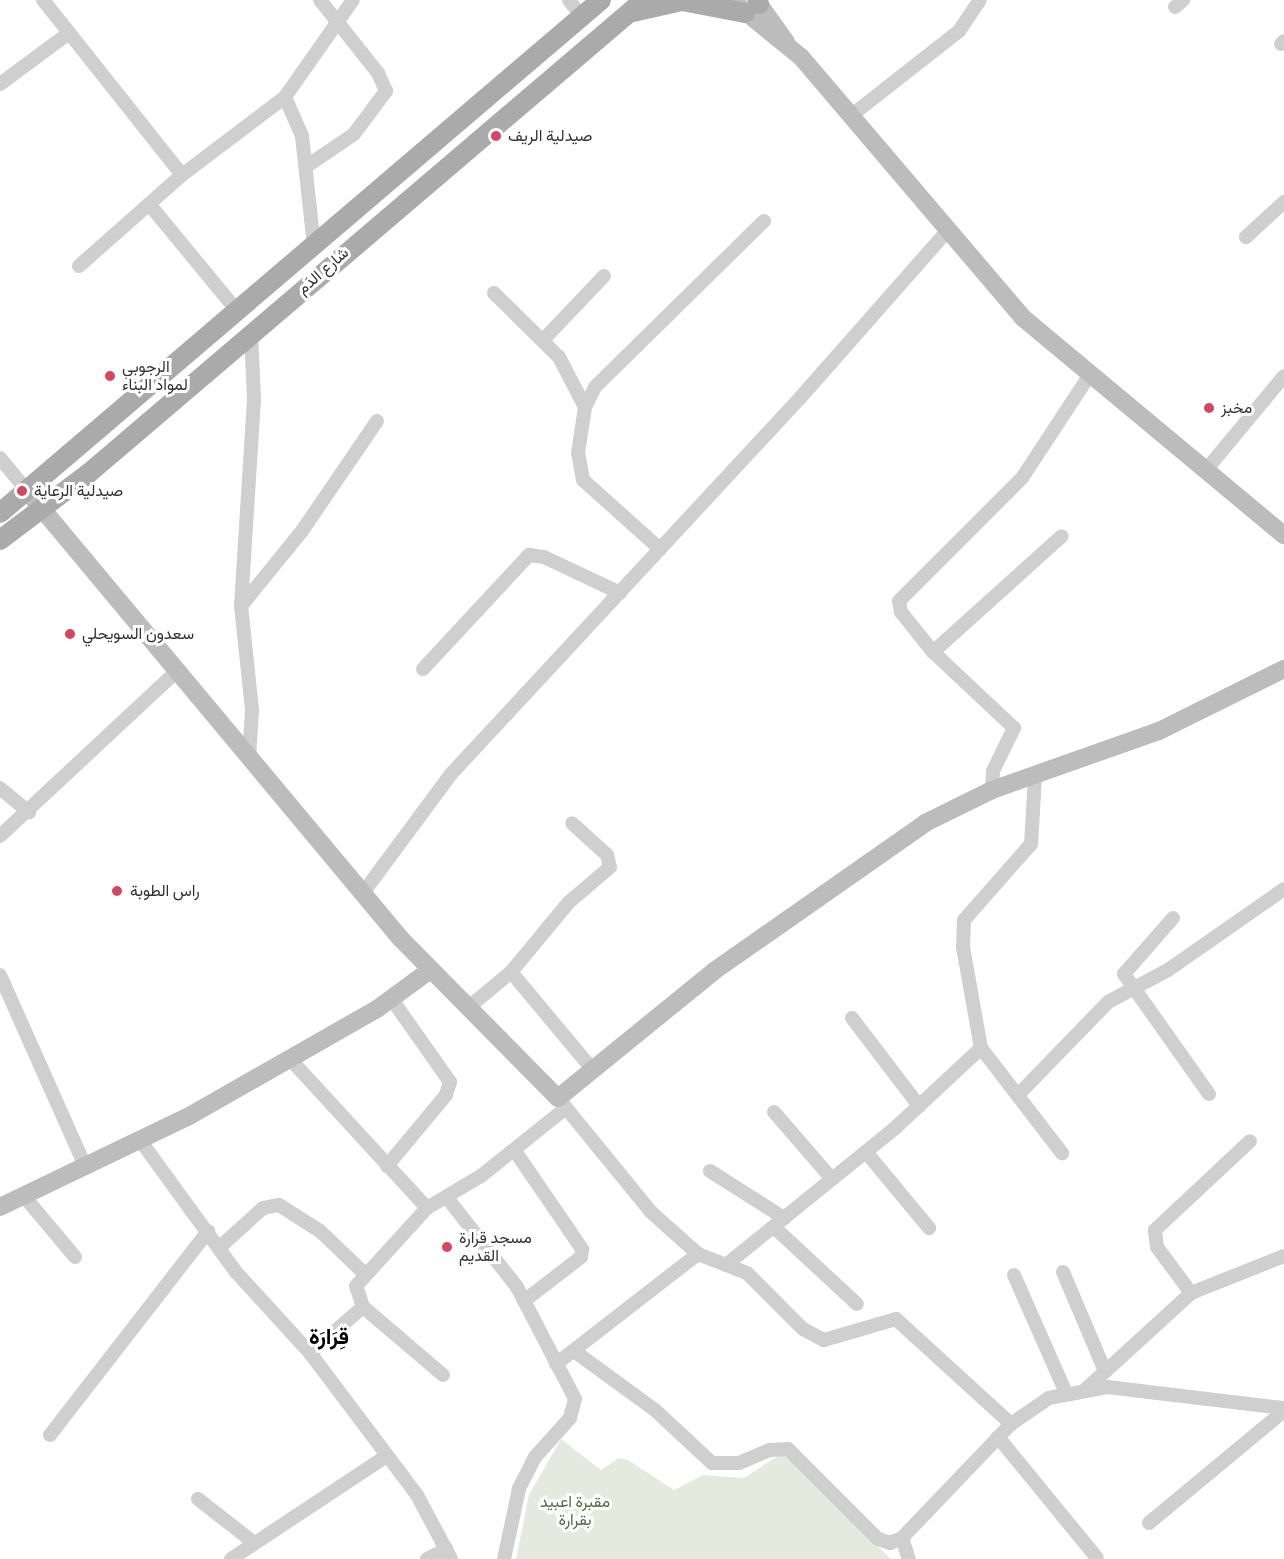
<!DOCTYPE html>
<meta charset="utf-8">
<style>
body{margin:0}
#map{position:relative;width:1284px;height:1559px;overflow:hidden;background:#fff;font-family:Cabin,Vazirmatn,sans-serif}
div>[style]{position:absolute}
.green>*{inset:0;background:#e6eade}
.street>*{height:14px;margin:-7px;padding:0 7px;transform-origin:7px;border-radius:7px;background:#cfcfcf}
.secondary>*{height:18px;margin:-9px;padding:0 9px;transform-origin:9px;border-radius:9px;background:#bcbcbc}
.primary>*{height:20px;margin:-10px;padding:0 10px;transform-origin:10px;border-radius:10px;background:#aaa}
.dots>*{width:16px;height:16px;translate:-50% -50%;box-sizing:border-box;border:3px solid #fff;border-radius:50%}
span{translate:-50% -50%;white-space:nowrap;text-align:center;line-height:1.15;-webkit-text-stroke:6px #fff;paint-order:stroke}
.poi-label{font-size:16px;color:#323232}
.left{translate:0 -50%;text-align:left}
.street-label{font-size:16px;color:#323232}
.park-label{font-size:16px;color:#596a42}
.district-label{font-size:22px;color:#000;font-weight:700}
</style>
<div id="map">
<div class="green">
<div style="clip-path:polygon(561px 1439px,601px 1470px,619px 1458px,628px 1460px,674px 1490px,703px 1475px,744px 1478px,782px 1453px,891px 1559px,516px 1559px,529px 1495px)"></div>
</div>
<div class="street">
<div style="left:43px;top:0;width:223px;rotate:51.5deg"></div>
<div style="left:569px;top:0;width:20px;rotate:53deg"></div>
<div style="left:1175px;top:7px;width:11px;rotate:-41deg"></div>
<div style="left:1281px;top:44px;width:4px;rotate:-45deg"></div>
<div style="left:0;top:84px;width:86px;rotate:-36.5deg"></div>
<div style="left:285px;top:97px;width:43px;rotate:66.4deg"></div>
<div style="left:302px;top:136px;width:112px;rotate:83.8deg"></div>
<div style="left:852px;top:115px;width:136px;rotate:-38.1deg"></div>
<div style="left:959px;top:31px;width:37px;rotate:-56deg"></div>
<div style="left:307px;top:166px;width:57px;rotate:-34.2deg"></div>
<div style="left:354px;top:134px;width:54px;rotate:-53.3deg"></div>
<div style="left:386px;top:91px;width:20px;rotate:-114deg"></div>
<div style="left:378px;top:73px;width:93px;rotate:-128.5deg"></div>
<div style="left:149px;top:204px;width:140px;rotate:50.5deg"></div>
<div style="left:1246px;top:237px;width:52px;rotate:-42.6deg"></div>
<div style="left:79px;top:266px;width:137px;rotate:-41.5deg"></div>
<div style="left:182px;top:175px;width:129px;rotate:-37.1deg"></div>
<div style="left:285px;top:97px;width:118px;rotate:-55deg"></div>
<div style="left:494px;top:293px;width:91px;rotate:44.6deg"></div>
<div style="left:559px;top:357px;width:56px;rotate:62.5deg"></div>
<div style="left:544px;top:339px;width:87px;rotate:-46.4deg"></div>
<div style="left:0;top:458px;width:44px;rotate:50.5deg"></div>
<div style="left:1206px;top:470px;width:122px;rotate:-50.3deg"></div>
<div style="left:660px;top:549px;width:103px;rotate:-138.1deg"></div>
<div style="left:583px;top:480px;width:27px;rotate:-100deg"></div>
<div style="left:578px;top:453px;width:47px;rotate:-81.3deg"></div>
<div style="left:585px;top:407px;width:22px;rotate:-63deg"></div>
<div style="left:595px;top:387px;width:237px;rotate:-44.5deg"></div>
<div style="left:241px;top:606px;width:97px;rotate:-50.9deg"></div>
<div style="left:302px;top:531px;width:133px;rotate:-55.7deg"></div>
<div style="left:933px;top:652px;width:173px;rotate:-42deg"></div>
<div style="left:423px;top:669px;width:156px;rotate:-47.1deg"></div>
<div style="left:529px;top:555px;width:15px;rotate:8deg"></div>
<div style="left:544px;top:557px;width:84px;rotate:25.3deg"></div>
<div style="left:249px;top:759px;width:49px;rotate:-86.5deg"></div>
<div style="left:252px;top:710px;width:105px;rotate:-96deg"></div>
<div style="left:241px;top:606px;width:207px;rotate:-86.4deg"></div>
<div style="left:254px;top:399px;width:66px;rotate:-92.6deg"></div>
<div style="left:1035px;top:777px;width:67px;rotate:93.4deg"></div>
<div style="left:1031px;top:844px;width:101px;rotate:131.4deg"></div>
<div style="left:964px;top:920px;width:27px;rotate:92deg"></div>
<div style="left:963px;top:947px;width:103px;rotate:79.9deg"></div>
<div style="left:981px;top:1048px;width:133px;rotate:52.4deg"></div>
<div style="left:0;top:788px;width:38px;rotate:40deg"></div>
<div style="left:992px;top:790px;width:19px;rotate:-87deg"></div>
<div style="left:993px;top:771px;width:48px;rotate:-64deg"></div>
<div style="left:1014px;top:728px;width:111px;rotate:-136.8deg"></div>
<div style="left:933px;top:652px;width:51px;rotate:-128.7deg"></div>
<div style="left:901px;top:612px;width:11px;rotate:-100deg"></div>
<div style="left:899px;top:601px;width:174px;rotate:-45deg"></div>
<div style="left:1022px;top:478px;width:122px;rotate:-56.7deg"></div>
<div style="left:0;top:836px;width:241px;rotate:-43deg"></div>
<div style="left:363px;top:893px;width:148px;rotate:-53.5deg"></div>
<div style="left:451px;top:774px;width:513px;rotate:-47.13deg"></div>
<div style="left:800px;top:398px;width:224px;rotate:-48.6deg"></div>
<div style="left:1173px;top:918px;width:74px;rotate:131.2deg"></div>
<div style="left:1124px;top:974px;width:147px;rotate:54.7deg"></div>
<div style="left:511px;top:972px;width:128px;rotate:50.1deg"></div>
<div style="left:0;top:975px;width:209px;rotate:66deg"></div>
<div style="left:469px;top:1007px;width:55px;rotate:-39.8deg"></div>
<div style="left:511px;top:972px;width:89px;rotate:-50.4deg"></div>
<div style="left:568px;top:903px;width:55px;rotate:-40.6deg"></div>
<div style="left:610px;top:867px;width:12px;rotate:-104deg"></div>
<div style="left:607px;top:855px;width:47px;rotate:-137.6deg"></div>
<div style="left:852px;top:1018px;width:111px;rotate:52.7deg"></div>
<div style="left:291px;top:1060px;width:201px;rotate:47.4deg"></div>
<div style="left:1019px;top:1094px;width:128px;rotate:-45.9deg"></div>
<div style="left:1108px;top:1002px;width:68px;rotate:-28.1deg"></div>
<div style="left:1168px;top:970px;width:141px;rotate:-34.9deg"></div>
<div style="left:558px;top:1098px;width:147px;rotate:50.8deg"></div>
<div style="left:651px;top:1212px;width:63px;rotate:41.8deg"></div>
<div style="left:698px;top:1254px;width:53px;rotate:21.2deg"></div>
<div style="left:747px;top:1273px;width:79px;rotate:45deg"></div>
<div style="left:803px;top:1329px;width:24px;rotate:28deg"></div>
<div style="left:824px;top:1340px;width:75px;rotate:-16.3deg"></div>
<div style="left:896px;top:1319px;width:156px;rotate:42.4deg"></div>
<div style="left:774px;top:1112px;width:89px;rotate:49.1deg"></div>
<div style="left:140px;top:1140px;width:163px;rotate:54deg"></div>
<div style="left:236px;top:1272px;width:110px;rotate:47.6deg"></div>
<div style="left:310px;top:1353px;width:178px;rotate:53deg"></div>
<div style="left:417px;top:1495px;width:72px;rotate:62deg"></div>
<div style="left:515px;top:1151px;width:119px;rotate:55.6deg"></div>
<div style="left:582px;top:1249px;width:8px;rotate:97deg"></div>
<div style="left:581px;top:1257px;width:72px;rotate:142.3deg"></div>
<div style="left:866px;top:1152px;width:99px;rotate:50.3deg"></div>
<div style="left:387px;top:1166px;width:92px;rotate:-50.3deg"></div>
<div style="left:446px;top:1095px;width:14px;rotate:-73deg"></div>
<div style="left:450px;top:1082px;width:103px;rotate:-125.1deg"></div>
<div style="left:710px;top:1171px;width:88px;rotate:32.4deg"></div>
<div style="left:23px;top:1195px;width:81px;rotate:50deg"></div>
<div style="left:448px;top:1199px;width:112px;rotate:51.9deg"></div>
<div style="left:517px;top:1287px;width:126px;rotate:62.6deg"></div>
<div style="left:575px;top:1399px;width:20px;rotate:105deg"></div>
<div style="left:570px;top:1418px;width:52px;rotate:131.9deg"></div>
<div style="left:535px;top:1457px;width:36px;rotate:117deg"></div>
<div style="left:519px;top:1489px;width:72px;rotate:102.1deg"></div>
<div style="left:774px;top:1227px;width:113px;rotate:42.9deg"></div>
<div style="left:220px;top:1247px;width:58px;rotate:-42.2deg"></div>
<div style="left:263px;top:1208px;width:16px;rotate:-11deg"></div>
<div style="left:279px;top:1205px;width:49px;rotate:32.4deg"></div>
<div style="left:320px;top:1231px;width:62px;rotate:43.7deg"></div>
<div style="left:726px;top:1265px;width:218px;rotate:-39deg"></div>
<div style="left:895px;top:1128px;width:117px;rotate:-42.9deg"></div>
<div style="left:1063px;top:1272px;width:108px;rotate:67deg"></div>
<div style="left:1014px;top:1275px;width:129px;rotate:66.2deg"></div>
<div style="left:1191px;top:1293px;width:57px;rotate:-126.5deg"></div>
<div style="left:1157px;top:1247px;width:17px;rotate:-97deg"></div>
<div style="left:1155px;top:1230px;width:130px;rotate:-43.1deg"></div>
<div style="left:574px;top:1351px;width:100px;rotate:36.1deg"></div>
<div style="left:655px;top:1410px;width:78px;rotate:42.9deg"></div>
<div style="left:712px;top:1463px;width:27px"></div>
<div style="left:739px;top:1463px;width:33px;rotate:-23deg"></div>
<div style="left:769px;top:1450px;width:19px;rotate:-3deg"></div>
<div style="left:788px;top:1449px;width:127px;rotate:45deg"></div>
<div style="left:878px;top:1539px;width:13px;rotate:18deg"></div>
<div style="left:890px;top:1543px;width:13px;rotate:-23deg"></div>
<div style="left:902px;top:1538px;width:158px;rotate:-46.3deg"></div>
<div style="left:1011px;top:1424px;width:46px;rotate:-34.4deg"></div>
<div style="left:1049px;top:1398px;width:59px;rotate:-10.7deg"></div>
<div style="left:1107px;top:1387px;width:178px;rotate:6.8deg"></div>
<div style="left:310px;top:1353px;width:70px;rotate:-41deg"></div>
<div style="left:556px;top:1364px;width:180px;rotate:-37.8deg"></div>
<div style="left:443px;top:1375px;width:105px;rotate:-139.6deg"></div>
<div style="left:363px;top:1307px;width:22px;rotate:-108deg"></div>
<div style="left:356px;top:1286px;width:105px;rotate:-47.7deg"></div>
<div style="left:427px;top:1208px;width:63px;rotate:-30.7deg"></div>
<div style="left:481px;top:1176px;width:109px;rotate:-38.7deg"></div>
<div style="left:1086px;top:1389px;width:142px;rotate:-42.4deg"></div>
<div style="left:1191px;top:1293px;width:100px;rotate:-21.7deg"></div>
<div style="left:50px;top:1435px;width:258px;rotate:-52.2deg"></div>
<div style="left:998px;top:1437px;width:156px;rotate:50.7deg"></div>
<div style="left:198px;top:1499px;width:70px;rotate:38deg"></div>
<div style="left:1149px;top:1523px;width:175px;rotate:-39.7deg"></div>
<div style="left:902px;top:1538px;width:22px;rotate:72deg"></div>
<div style="left:231px;top:1559px;width:185px;rotate:-33.5deg"></div>
<div style="left:427px;top:1559px;width:22px;rotate:-27deg"></div>
</div>
<div class="secondary">
<div style="left:731px;top:0;width:90px;rotate:39.2deg"></div>
<div style="left:801px;top:57px;width:341px;rotate:49.6deg"></div>
<div style="left:1022px;top:317px;width:341px;rotate:39.8deg"></div>
<div style="left:756px;top:0;width:52px;rotate:54.5deg"></div>
<div style="left:28px;top:492px;width:582px;rotate:50.16deg"></div>
<div style="left:401px;top:939px;width:223px;rotate:45.4deg"></div>
<div style="left:558px;top:1098px;width:201px;rotate:-39.1deg"></div>
<div style="left:714px;top:971px;width:258px;rotate:-35deg"></div>
<div style="left:925px;top:823px;width:75px;rotate:-26.2deg"></div>
<div style="left:992px;top:790px;width:177px;rotate:-19.5deg"></div>
<div style="left:1159px;top:731px;width:140px;rotate:-26.4deg"></div>
<div style="left:0;top:1207px;width:212px;rotate:-25.7deg"></div>
<div style="left:191px;top:1115px;width:214px;rotate:-29.7deg"></div>
<div style="left:377px;top:1009px;width:66px;rotate:-36.3deg"></div>
</div>
<div class="primary">
<div style="left:758px;top:0;width:4px;rotate:76deg"></div>
<div style="left:633px;top:12px;width:50px;rotate:-12.7deg"></div>
<div style="left:682px;top:1px;width:64px;rotate:10.8deg"></div>
<div style="left:0;top:513px;width:790px;rotate:-40.48deg"></div>
<div style="left:0;top:540px;width:111px;rotate:-37deg"></div>
<div style="left:89px;top:473px;width:729px;rotate:-40.44deg"></div>
</div>
<div class="dots">
<div style="left:496px;top:136px;background:#d7455f"></div>
<div style="left:110px;top:376px;background:#d7455f"></div>
<div style="left:1209px;top:408px;background:#d7455f"></div>
<div style="left:22px;top:491px;background:#d7455f"></div>
<div style="left:70px;top:634px;background:#d7455f"></div>
<div style="left:117px;top:891px;background:#d7455f"></div>
<div style="left:447px;top:1247px;background:#d7455f"></div>
</div>
<div class="poi-label">
<span class="left" style="left:508px;top:136px">صيدلية الريف</span>
<span class="left" style="left:122px;top:376px">الرجوبي<br>لمواد البناء</span>
<span class="left" style="left:1221px;top:408px">مخبز</span>
<span class="left" style="left:34px;top:491px">صيدلية الرعاية</span>
<span class="left" style="left:82px;top:634px">سعدون السويحلي</span>
<span class="left" style="left:130px;top:891px">راس الطوبة</span>
<span class="left" style="left:459px;top:1247px">مسجد قرارة<br>القديم</span>
</div>
<div class="street-label">
<span style="left:323px;top:271px;rotate:-41deg">شارع الدَم</span>
</div>
<div class="park-label">
<span style="left:575px;top:1511px">مقبرة اعبيد<br>بقرارة</span>
</div>
<div class="district-label">
<span style="left:329px;top:1337px">قِرَارَة</span>
</div>
</div>
